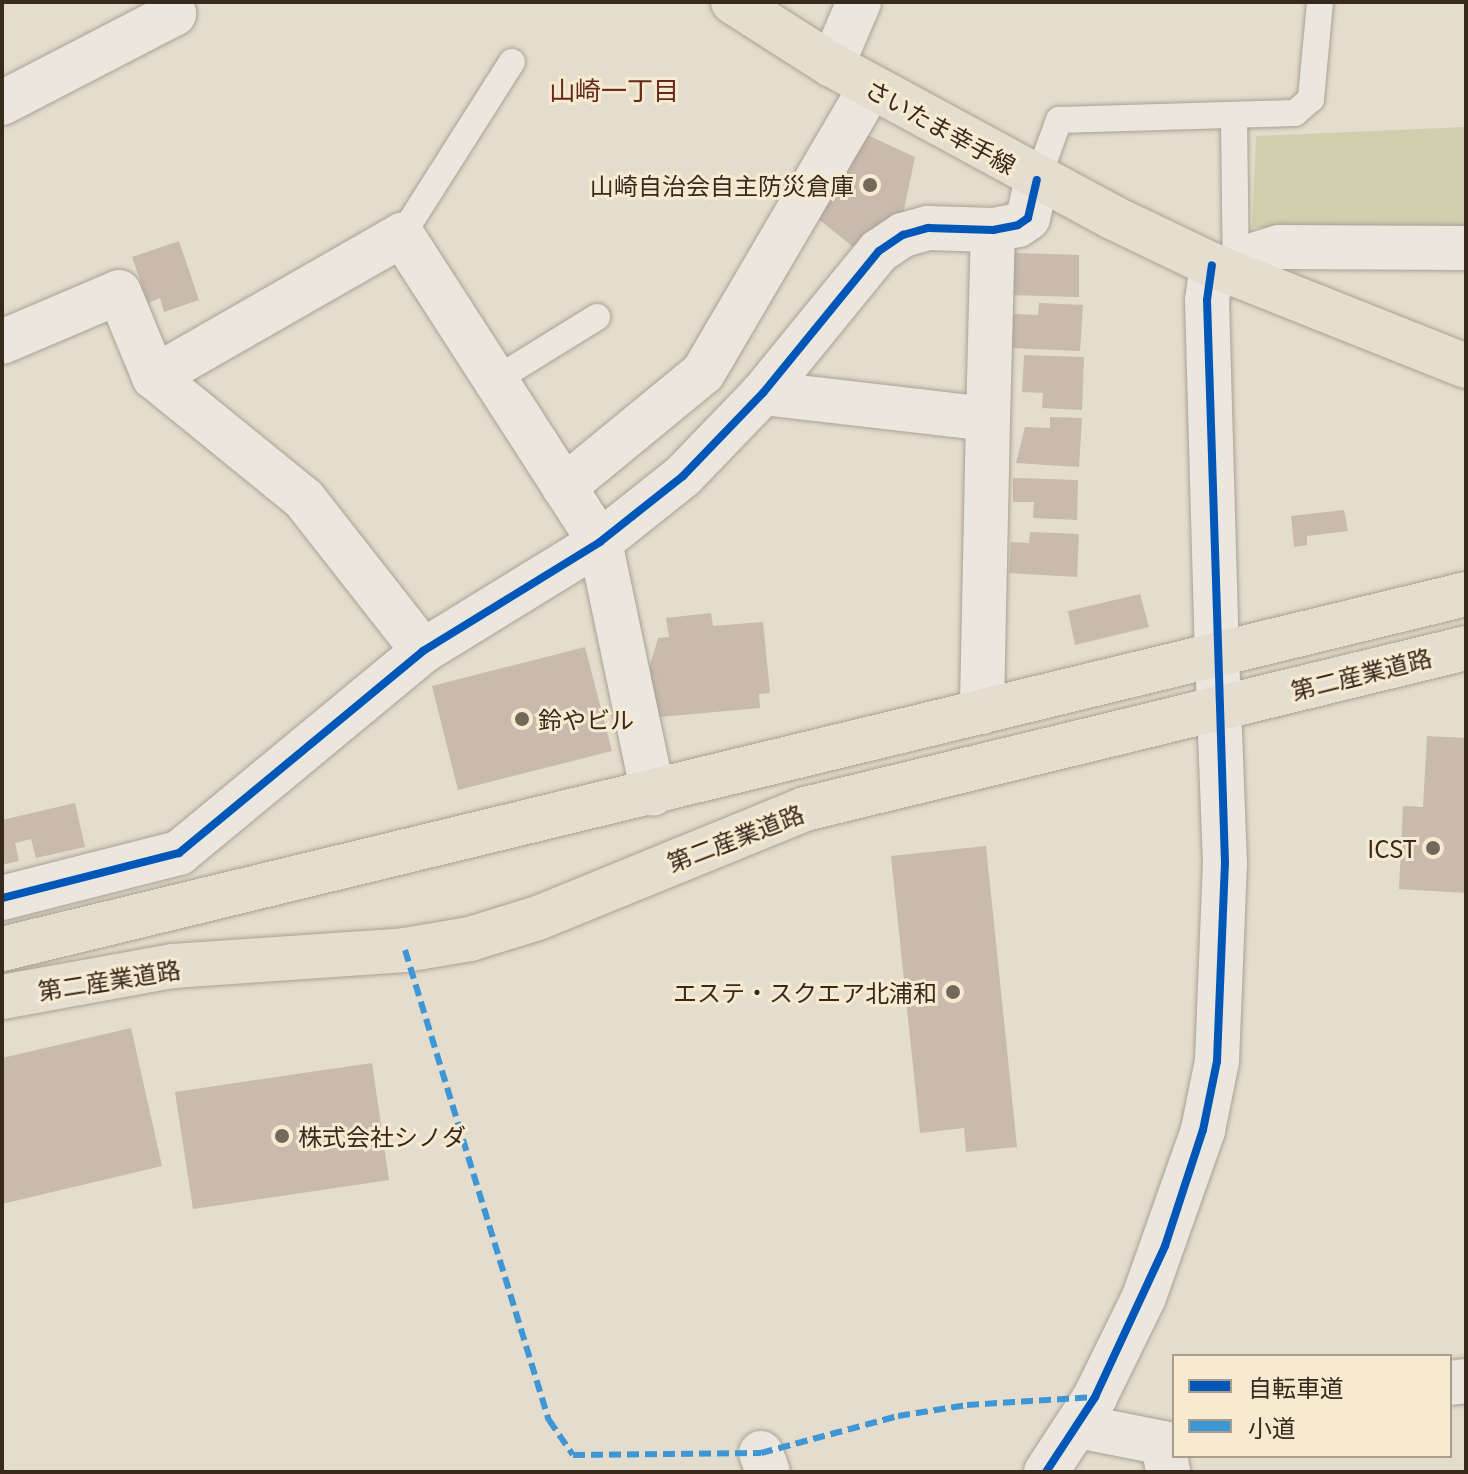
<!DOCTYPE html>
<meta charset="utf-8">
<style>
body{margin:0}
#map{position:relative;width:1468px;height:1474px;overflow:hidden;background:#e4dccc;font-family:Georgia,"Noto Sans JP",serif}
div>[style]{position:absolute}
.cemetery>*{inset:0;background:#cfcead}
.building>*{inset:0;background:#c8baad}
.roads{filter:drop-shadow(0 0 2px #a9a195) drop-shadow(0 0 2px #a9a195)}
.lane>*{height:26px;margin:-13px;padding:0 13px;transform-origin:13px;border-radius:13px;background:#ece7de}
.street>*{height:44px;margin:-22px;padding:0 22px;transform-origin:22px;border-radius:22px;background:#ece7de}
.secondary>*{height:44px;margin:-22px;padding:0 22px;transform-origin:22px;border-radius:22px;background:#ece7de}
.primary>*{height:44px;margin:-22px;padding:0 22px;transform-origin:22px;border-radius:22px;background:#e5ddcf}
.quiet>*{height:6px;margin-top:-3px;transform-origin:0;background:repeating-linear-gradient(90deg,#3e96d5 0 12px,transparent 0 18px)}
.cycleway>*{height:8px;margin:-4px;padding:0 4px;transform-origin:4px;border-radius:4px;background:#0057b8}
.dots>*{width:22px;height:22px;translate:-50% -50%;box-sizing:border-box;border:4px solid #f6ead1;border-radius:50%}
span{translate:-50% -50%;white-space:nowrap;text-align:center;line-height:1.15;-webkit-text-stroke:6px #f6ead1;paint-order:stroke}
.street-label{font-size:24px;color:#38291d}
.poi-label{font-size:24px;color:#38291d}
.right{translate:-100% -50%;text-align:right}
.left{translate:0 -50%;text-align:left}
.neighbourhood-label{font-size:26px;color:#66281b}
.frame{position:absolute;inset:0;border:4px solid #38291d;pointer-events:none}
.legend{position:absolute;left:1172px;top:1354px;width:280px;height:104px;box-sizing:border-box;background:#f6ead1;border:2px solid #aa9d89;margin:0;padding:10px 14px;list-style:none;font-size:24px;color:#38291d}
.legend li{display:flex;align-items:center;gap:16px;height:40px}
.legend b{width:40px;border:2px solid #aa9d89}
</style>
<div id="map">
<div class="cemetery">
<div style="clip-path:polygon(1466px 127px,1466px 236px,1252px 227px,1256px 136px)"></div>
</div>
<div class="building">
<div style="clip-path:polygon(865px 134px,915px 157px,902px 219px,862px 254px,812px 214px)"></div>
<div style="clip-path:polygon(179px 241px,199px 300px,164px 312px,160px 298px,148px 303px,132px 257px)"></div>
<div style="clip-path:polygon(1012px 253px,1079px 255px,1079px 297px,1010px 295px)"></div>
<div style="clip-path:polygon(1039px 303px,1083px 305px,1080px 351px,1012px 348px,1013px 314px,1038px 315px)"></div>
<div style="clip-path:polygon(1024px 355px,1084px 357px,1082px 410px,1042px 408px,1043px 393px,1022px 392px)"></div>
<div style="clip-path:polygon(1050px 417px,1082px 418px,1079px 467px,1016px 463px,1025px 427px,1050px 428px)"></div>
<div style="clip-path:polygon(1013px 478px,1078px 480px,1077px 520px,1033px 518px,1034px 502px,1013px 502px)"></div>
<div style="clip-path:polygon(1344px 510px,1348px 531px,1307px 536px,1307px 545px,1294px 547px,1291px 516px)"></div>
<div style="clip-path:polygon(1030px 532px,1079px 534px,1077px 577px,1009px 573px,1011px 542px,1029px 543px)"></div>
<div style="clip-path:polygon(1140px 594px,1149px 627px,1075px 645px,1068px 611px)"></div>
<div style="clip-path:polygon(711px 613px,713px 626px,763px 622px,770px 693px,759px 694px,760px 708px,648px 718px,645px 683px,658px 638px,669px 637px,666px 618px)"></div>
<div style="clip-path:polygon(585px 647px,612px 751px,458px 790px,432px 686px)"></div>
<div style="clip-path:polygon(1427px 736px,1466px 738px,1466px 893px,1399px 889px,1403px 806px,1423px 807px)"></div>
<div style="clip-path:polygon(75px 803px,85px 847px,36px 858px,31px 839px,15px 843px,19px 861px,2px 865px,2px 820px)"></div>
<div style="clip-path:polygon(986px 846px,1017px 1147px,966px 1152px,964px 1128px,920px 1133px,891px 856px)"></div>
<div style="clip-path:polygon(131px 1028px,162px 1166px,2px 1204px,2px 1058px)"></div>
<div style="clip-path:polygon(372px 1063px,389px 1180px,193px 1209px,175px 1092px)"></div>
</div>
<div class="roads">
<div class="lane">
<div style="left:1234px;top:117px;width:158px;rotate:89.3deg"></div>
<div style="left:1037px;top:180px;width:64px;rotate:-69.9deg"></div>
<div style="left:1059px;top:120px;width:236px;rotate:-1.7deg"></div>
<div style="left:1295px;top:113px;width:21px;rotate:-41deg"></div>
<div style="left:1311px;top:99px;width:97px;rotate:-84.7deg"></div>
<div style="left:402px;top:235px;width:205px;rotate:-57.6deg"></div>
<div style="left:495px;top:380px;width:120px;rotate:-31.7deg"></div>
</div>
<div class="street">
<div style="left:832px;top:65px;width:69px;rotate:-66.8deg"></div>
<div style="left:2px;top:103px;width:194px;rotate:-27.4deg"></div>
<div style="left:174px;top:14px;width:12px;rotate:-104deg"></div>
<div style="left:1212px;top:265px;width:35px;rotate:98deg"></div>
<div style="left:1207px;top:300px;width:354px;rotate:88.4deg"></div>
<div style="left:1236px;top:275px;width:30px;rotate:-45deg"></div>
<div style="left:1257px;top:254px;width:23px;rotate:-18deg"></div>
<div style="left:1279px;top:247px;width:187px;rotate:0.3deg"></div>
<div style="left:2px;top:342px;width:127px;rotate:-23.1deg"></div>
<div style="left:119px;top:292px;width:92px;rotate:67.6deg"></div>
<div style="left:154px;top:377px;width:193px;rotate:39.1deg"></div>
<div style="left:304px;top:499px;width:193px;rotate:51.9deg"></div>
<div style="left:154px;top:377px;width:286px;rotate:-29.8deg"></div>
<div style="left:402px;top:235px;width:365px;rotate:57.2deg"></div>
<div style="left:600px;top:542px;width:257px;rotate:78.1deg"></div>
<div style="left:763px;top:393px;width:226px;rotate:6.6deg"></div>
<div style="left:988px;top:419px;width:293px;rotate:91.2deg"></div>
<div style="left:988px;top:419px;width:189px;rotate:-88.5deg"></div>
<div style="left:564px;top:487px;width:180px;rotate:-39.4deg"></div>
<div style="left:703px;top:373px;width:332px;rotate:-59.6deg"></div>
<div style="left:2px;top:898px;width:183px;rotate:-14.3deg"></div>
<div style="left:179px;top:853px;width:317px;rotate:-39.6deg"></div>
<div style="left:423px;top:651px;width:208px;rotate:-31.6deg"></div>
<div style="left:600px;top:542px;width:106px;rotate:-38.5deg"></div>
<div style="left:683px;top:476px;width:115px;rotate:-46.1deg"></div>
<div style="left:763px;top:393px;width:183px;rotate:-50.8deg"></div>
<div style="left:879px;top:251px;width:29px;rotate:-34deg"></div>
<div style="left:903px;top:235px;width:26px;rotate:-16deg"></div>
<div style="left:928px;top:228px;width:65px;rotate:1.8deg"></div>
<div style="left:993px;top:230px;width:25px;rotate:-11deg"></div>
<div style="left:1018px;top:225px;width:12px;rotate:-35deg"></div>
<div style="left:1028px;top:218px;width:39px;rotate:-77deg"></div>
<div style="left:1450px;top:1383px;width:16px;rotate:-7deg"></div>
<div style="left:761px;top:1453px;width:20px;rotate:70deg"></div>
</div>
<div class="secondary">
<div style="left:1078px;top:1426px;width:87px;rotate:11.3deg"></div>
<div style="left:1163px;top:1443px;width:29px;rotate:80deg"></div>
<div style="left:1046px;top:1472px;width:90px;rotate:-56.8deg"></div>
<div style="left:1095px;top:1397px;width:111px;rotate:-63.9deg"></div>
<div style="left:1144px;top:1297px;width:177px;rotate:-70.5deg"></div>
<div style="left:1203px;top:1130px;width:70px;rotate:-78.5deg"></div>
<div style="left:1217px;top:1061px;width:198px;rotate:-87.7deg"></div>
<div style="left:1225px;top:863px;width:209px;rotate:-92.2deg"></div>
</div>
<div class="primary">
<div style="left:733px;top:2px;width:117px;rotate:32.5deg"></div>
<div style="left:832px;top:65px;width:321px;rotate:28.5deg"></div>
<div style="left:1114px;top:218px;width:109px;rotate:25.6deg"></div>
<div style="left:1212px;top:265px;width:273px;rotate:21.7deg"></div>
<div style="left:2px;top:949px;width:1506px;rotate:-13.63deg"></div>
<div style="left:2px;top:997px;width:174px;rotate:-10.3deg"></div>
<div style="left:173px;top:966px;width:233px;rotate:-3.9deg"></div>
<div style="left:405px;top:950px;width:66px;rotate:-9.6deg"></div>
<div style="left:470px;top:939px;width:71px;rotate:-17.2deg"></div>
<div style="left:538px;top:918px;width:288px;rotate:-22.2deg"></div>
<div style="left:805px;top:809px;width:680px;rotate:-13.69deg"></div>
</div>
</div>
<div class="quiet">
<div style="left:405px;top:950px;width:492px;rotate:73deg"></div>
<div style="left:549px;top:1420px;width:42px;rotate:55.6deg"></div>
<div style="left:573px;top:1455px;width:188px;rotate:-0.6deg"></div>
<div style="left:761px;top:1453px;width:142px;rotate:-15.1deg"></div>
<div style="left:898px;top:1416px;width:70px;rotate:-9.1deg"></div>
<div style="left:967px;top:1405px;width:128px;rotate:-3.6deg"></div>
</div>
<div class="cycleway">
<div style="left:2px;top:898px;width:183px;rotate:-14.3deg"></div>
<div style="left:179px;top:853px;width:317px;rotate:-39.6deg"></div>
<div style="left:423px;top:651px;width:208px;rotate:-31.6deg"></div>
<div style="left:600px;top:542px;width:106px;rotate:-38.5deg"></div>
<div style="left:683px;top:476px;width:115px;rotate:-46.1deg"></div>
<div style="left:763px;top:393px;width:183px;rotate:-50.8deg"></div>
<div style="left:879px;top:251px;width:29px;rotate:-34deg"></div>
<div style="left:903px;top:235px;width:26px;rotate:-16deg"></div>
<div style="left:928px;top:228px;width:65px;rotate:1.8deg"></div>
<div style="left:993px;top:230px;width:25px;rotate:-11deg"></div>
<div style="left:1018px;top:225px;width:12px;rotate:-35deg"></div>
<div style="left:1028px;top:218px;width:39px;rotate:-77deg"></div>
<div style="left:1046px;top:1472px;width:90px;rotate:-56.8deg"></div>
<div style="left:1095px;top:1397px;width:166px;rotate:-65.1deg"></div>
<div style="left:1165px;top:1246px;width:122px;rotate:-71.9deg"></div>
<div style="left:1203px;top:1130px;width:70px;rotate:-78.5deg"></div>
<div style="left:1217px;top:1061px;width:198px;rotate:-87.7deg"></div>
<div style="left:1225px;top:863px;width:563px;rotate:-91.83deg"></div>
<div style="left:1207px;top:300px;width:35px;rotate:-82deg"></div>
</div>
<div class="dots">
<div style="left:870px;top:185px;background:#74685a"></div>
<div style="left:522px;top:719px;background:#74685a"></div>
<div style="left:1433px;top:848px;background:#74685a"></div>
<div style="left:953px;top:992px;background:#74685a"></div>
<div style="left:282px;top:1136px;background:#74685a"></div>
</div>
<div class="street-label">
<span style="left:941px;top:126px;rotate:29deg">さいたま幸手線</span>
<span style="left:1361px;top:673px;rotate:-14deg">第二産業道路</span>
<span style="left:735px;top:837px;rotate:-21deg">第二産業道路</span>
<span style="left:109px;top:979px;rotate:-9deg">第二産業道路</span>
</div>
<div class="poi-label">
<span class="right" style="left:854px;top:185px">山崎自治会自主防災倉庫</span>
<span class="left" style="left:538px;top:719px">鈴やビル</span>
<span class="right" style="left:1417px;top:848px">ICST</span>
<span class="right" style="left:937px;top:992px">エステ・スクエア北浦和</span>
<span class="left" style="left:298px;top:1136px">株式会社シノダ</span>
</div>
<div class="neighbourhood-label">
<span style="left:614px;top:89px">山崎一丁目</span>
</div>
<div class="frame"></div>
<ul class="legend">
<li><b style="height:10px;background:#0057b8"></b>自転車道</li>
<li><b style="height:10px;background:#3e96d5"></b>小道</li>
</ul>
</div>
